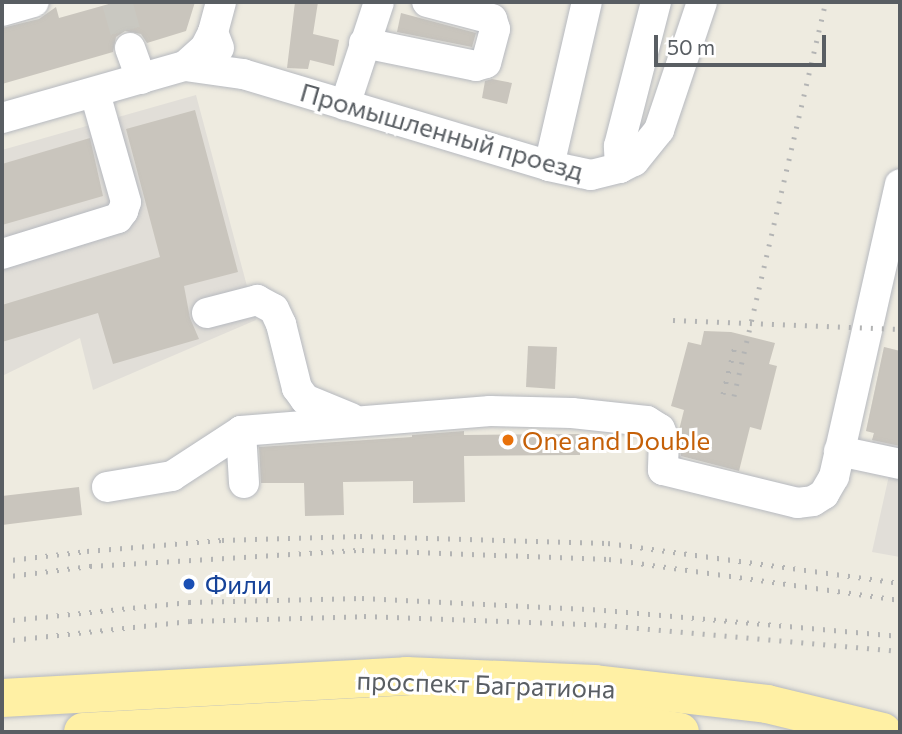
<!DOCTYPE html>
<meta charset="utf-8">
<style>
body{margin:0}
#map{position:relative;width:902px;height:734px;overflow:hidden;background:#eeebe0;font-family:Commissioner,sans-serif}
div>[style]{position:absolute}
.industrial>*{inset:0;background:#e1ded8}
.building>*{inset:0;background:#c9c5bd}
.minor-tunnel>*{height:30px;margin-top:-15px;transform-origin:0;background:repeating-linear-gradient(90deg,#c9c8c1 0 30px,transparent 0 45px)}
.roads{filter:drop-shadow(0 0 2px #b6b9bf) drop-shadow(0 0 2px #b6b9bf)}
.minor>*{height:30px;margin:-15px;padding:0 15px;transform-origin:15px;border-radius:15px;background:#fff}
.major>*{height:38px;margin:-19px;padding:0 19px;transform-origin:19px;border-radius:19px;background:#fff0a4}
.rail>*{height:5px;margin-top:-2.5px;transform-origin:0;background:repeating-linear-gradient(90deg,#b3b4b4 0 2px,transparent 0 11px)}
.dots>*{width:19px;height:19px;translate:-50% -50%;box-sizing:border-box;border:4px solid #fff;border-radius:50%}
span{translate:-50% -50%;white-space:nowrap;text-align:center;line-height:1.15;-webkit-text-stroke:6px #fff;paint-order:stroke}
.street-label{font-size:26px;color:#595e63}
.food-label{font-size:26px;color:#c56008}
.left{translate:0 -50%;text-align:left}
.transit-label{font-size:26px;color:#164399}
.frame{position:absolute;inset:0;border:4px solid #595e63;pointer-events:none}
.scale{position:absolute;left:654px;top:35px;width:172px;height:32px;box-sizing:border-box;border:4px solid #595e63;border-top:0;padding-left:9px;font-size:21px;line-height:24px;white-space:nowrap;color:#595e63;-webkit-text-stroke:5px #fff;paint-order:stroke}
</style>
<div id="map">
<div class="industrial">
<div style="clip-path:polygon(196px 95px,256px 320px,93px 390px,80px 338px,2px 376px,2px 150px)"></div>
<div style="clip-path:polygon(884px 347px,900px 351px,900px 557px,872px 552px,894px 453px,871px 448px,874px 433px,866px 431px)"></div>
</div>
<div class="building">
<div style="clip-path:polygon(116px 2px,195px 2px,186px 31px,147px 43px,141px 34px,125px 31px,116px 37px,113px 52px,2px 84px,2px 28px,39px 19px,56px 7px,59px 18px)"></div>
<div style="clip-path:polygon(295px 2px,318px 2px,313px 34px,339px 40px,334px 66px,310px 60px,308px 69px,287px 68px)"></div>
<div style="clip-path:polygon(401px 13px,476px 33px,472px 47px,397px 32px)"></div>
<div style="clip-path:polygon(492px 79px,512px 83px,507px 104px,482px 98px,485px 81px)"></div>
<div style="clip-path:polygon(195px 110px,238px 272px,184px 286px,190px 318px,199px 339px,113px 364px,98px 313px,2px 342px,2px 305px,160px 257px,126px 129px)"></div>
<div style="clip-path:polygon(90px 138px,103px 196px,2px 225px,2px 164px)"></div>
<div style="clip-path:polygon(704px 331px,731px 332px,775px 343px,769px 364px,777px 366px,761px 430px,750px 427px,739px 471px,681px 456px,679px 430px,684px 410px,671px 406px,688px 342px,701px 345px)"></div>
<div style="clip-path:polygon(528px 346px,557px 347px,555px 389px,526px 387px)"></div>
<div style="clip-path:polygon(884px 347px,900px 351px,900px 446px,872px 440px,874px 433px,866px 431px)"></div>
<div style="clip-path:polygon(464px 431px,464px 435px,580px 434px,580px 455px,464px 456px,465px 502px,413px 503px,413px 481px,343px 482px,344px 515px,305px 516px,304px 483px,261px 483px,259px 447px,412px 437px,412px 435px)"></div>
<div style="clip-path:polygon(79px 487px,82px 515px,2px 525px,2px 496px)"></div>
</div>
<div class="minor-tunnel">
<div style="left:117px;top:2px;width:48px;rotate:74.2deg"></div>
</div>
<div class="roads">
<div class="minor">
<div style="left:2px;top:11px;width:33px;rotate:-16deg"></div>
<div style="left:364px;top:43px;width:114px;rotate:11.6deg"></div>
<div style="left:476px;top:66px;width:10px;rotate:-17deg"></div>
<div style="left:486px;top:63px;width:35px;rotate:-75deg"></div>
<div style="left:495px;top:29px;width:10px;rotate:-107deg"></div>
<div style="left:492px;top:19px;width:67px;rotate:-165.3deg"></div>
<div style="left:130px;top:48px;width:33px;rotate:70deg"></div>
<div style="left:219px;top:48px;width:17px;rotate:-111deg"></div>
<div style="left:213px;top:32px;width:31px;rotate:-75deg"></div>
<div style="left:185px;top:66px;width:59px;rotate:7.9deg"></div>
<div style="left:243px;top:74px;width:320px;rotate:16.7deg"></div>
<div style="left:549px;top:166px;width:43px;rotate:12.1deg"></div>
<div style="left:591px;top:175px;width:30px;rotate:-14deg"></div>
<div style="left:620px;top:168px;width:16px;rotate:-27deg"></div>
<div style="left:634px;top:161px;width:40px;rotate:-51deg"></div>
<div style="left:659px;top:130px;width:135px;rotate:-71.4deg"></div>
<div style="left:345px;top:105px;width:108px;rotate:-71.7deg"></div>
<div style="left:2px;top:118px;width:190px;rotate:-15.9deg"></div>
<div style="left:185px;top:66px;width:27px;rotate:-42deg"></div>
<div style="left:205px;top:48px;width:18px;rotate:-63deg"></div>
<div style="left:549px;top:166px;width:168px;rotate:-77deg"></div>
<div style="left:620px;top:168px;width:22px;rotate:-93deg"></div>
<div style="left:619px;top:146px;width:149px;rotate:-75.6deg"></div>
<div style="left:2px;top:254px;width:121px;rotate:-17.2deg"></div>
<div style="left:118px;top:218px;width:9px;rotate:-54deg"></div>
<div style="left:123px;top:211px;width:9px;rotate:-72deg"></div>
<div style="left:126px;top:202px;width:113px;rotate:-105.9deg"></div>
<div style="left:207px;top:313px;width:52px;rotate:-14.6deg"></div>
<div style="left:257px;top:300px;width:19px;rotate:28deg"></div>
<div style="left:274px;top:309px;width:17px;rotate:65deg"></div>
<div style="left:281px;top:324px;width:66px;rotate:76deg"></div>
<div style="left:297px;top:388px;width:14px;rotate:54deg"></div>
<div style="left:305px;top:399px;width:50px;rotate:22.4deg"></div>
<div style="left:839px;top:451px;width:62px;rotate:12deg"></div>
<div style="left:244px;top:483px;width:52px;rotate:-93.3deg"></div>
<div style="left:241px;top:431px;width:250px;rotate:-4.6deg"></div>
<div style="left:490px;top:411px;width:82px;rotate:1.4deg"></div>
<div style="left:572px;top:413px;width:75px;rotate:6.1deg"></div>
<div style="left:647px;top:421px;width:15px;rotate:32deg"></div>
<div style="left:660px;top:429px;width:11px;rotate:68deg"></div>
<div style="left:664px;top:439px;width:31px;rotate:92deg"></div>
<div style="left:663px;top:470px;width:138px;rotate:13.8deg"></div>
<div style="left:797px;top:503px;width:16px;rotate:-7deg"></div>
<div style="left:813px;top:501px;width:13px;rotate:-32deg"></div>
<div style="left:824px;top:494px;width:20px;rotate:-60deg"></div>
<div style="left:834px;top:477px;width:300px;rotate:-77.3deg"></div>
<div style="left:107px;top:487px;width:66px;rotate:-9.6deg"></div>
<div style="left:172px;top:476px;width:82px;rotate:-33.1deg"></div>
</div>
<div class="major">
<div style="left:2px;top:698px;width:405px;rotate:-3.1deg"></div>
<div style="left:406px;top:676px;width:189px;rotate:2.4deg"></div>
<div style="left:595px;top:684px;width:173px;rotate:6.6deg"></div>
<div style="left:767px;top:704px;width:119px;rotate:13.6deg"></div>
<div style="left:83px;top:732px;width:332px;rotate:-3.1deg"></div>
<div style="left:415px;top:714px;width:176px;rotate:1.3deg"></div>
<div style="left:591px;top:718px;width:90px;rotate:8.9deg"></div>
</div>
</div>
<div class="rail">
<div style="left:673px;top:320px;width:227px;rotate:2.3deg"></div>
<div style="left:723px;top:394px;width:49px;rotate:-76deg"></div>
<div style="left:734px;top:396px;width:405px;rotate:-76.9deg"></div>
<div style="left:2px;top:561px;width:86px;rotate:-6.7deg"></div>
<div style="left:87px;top:551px;width:135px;rotate:-4.7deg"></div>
<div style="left:222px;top:540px;width:138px;rotate:-1.7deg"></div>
<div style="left:360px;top:536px;width:248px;rotate:1.6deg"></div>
<div style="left:608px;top:543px;width:295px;rotate:7.8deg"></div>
<div style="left:2px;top:577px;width:89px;rotate:-7.1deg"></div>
<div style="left:90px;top:566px;width:272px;rotate:-3.4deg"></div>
<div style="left:362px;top:550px;width:247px;rotate:2.1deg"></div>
<div style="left:609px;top:559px;width:294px;rotate:8deg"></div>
<div style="left:2px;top:621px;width:188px;rotate:-5.8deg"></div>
<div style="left:189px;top:602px;width:173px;rotate:-1.3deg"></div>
<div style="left:362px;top:598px;width:242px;rotate:2.8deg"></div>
<div style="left:604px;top:610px;width:297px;rotate:5deg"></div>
<div style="left:2px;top:641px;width:189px;rotate:-6.1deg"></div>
<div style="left:190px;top:621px;width:174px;rotate:-1.6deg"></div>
<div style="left:364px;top:616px;width:240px;rotate:2.1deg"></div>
<div style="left:604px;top:625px;width:297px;rotate:5deg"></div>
</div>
<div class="dots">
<div style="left:508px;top:440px;background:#e8710a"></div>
<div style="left:189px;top:584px;background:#1a4fb4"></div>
</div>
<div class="street-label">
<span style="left:442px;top:131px;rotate:16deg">Промышленный проезд</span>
<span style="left:486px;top:684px;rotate:2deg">проспект Багратиона</span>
</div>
<div class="food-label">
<span class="left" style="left:522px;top:440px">One and Double</span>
</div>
<div class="transit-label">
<span class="left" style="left:205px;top:584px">Фили</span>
</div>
<div class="frame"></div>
<div class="scale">50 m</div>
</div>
